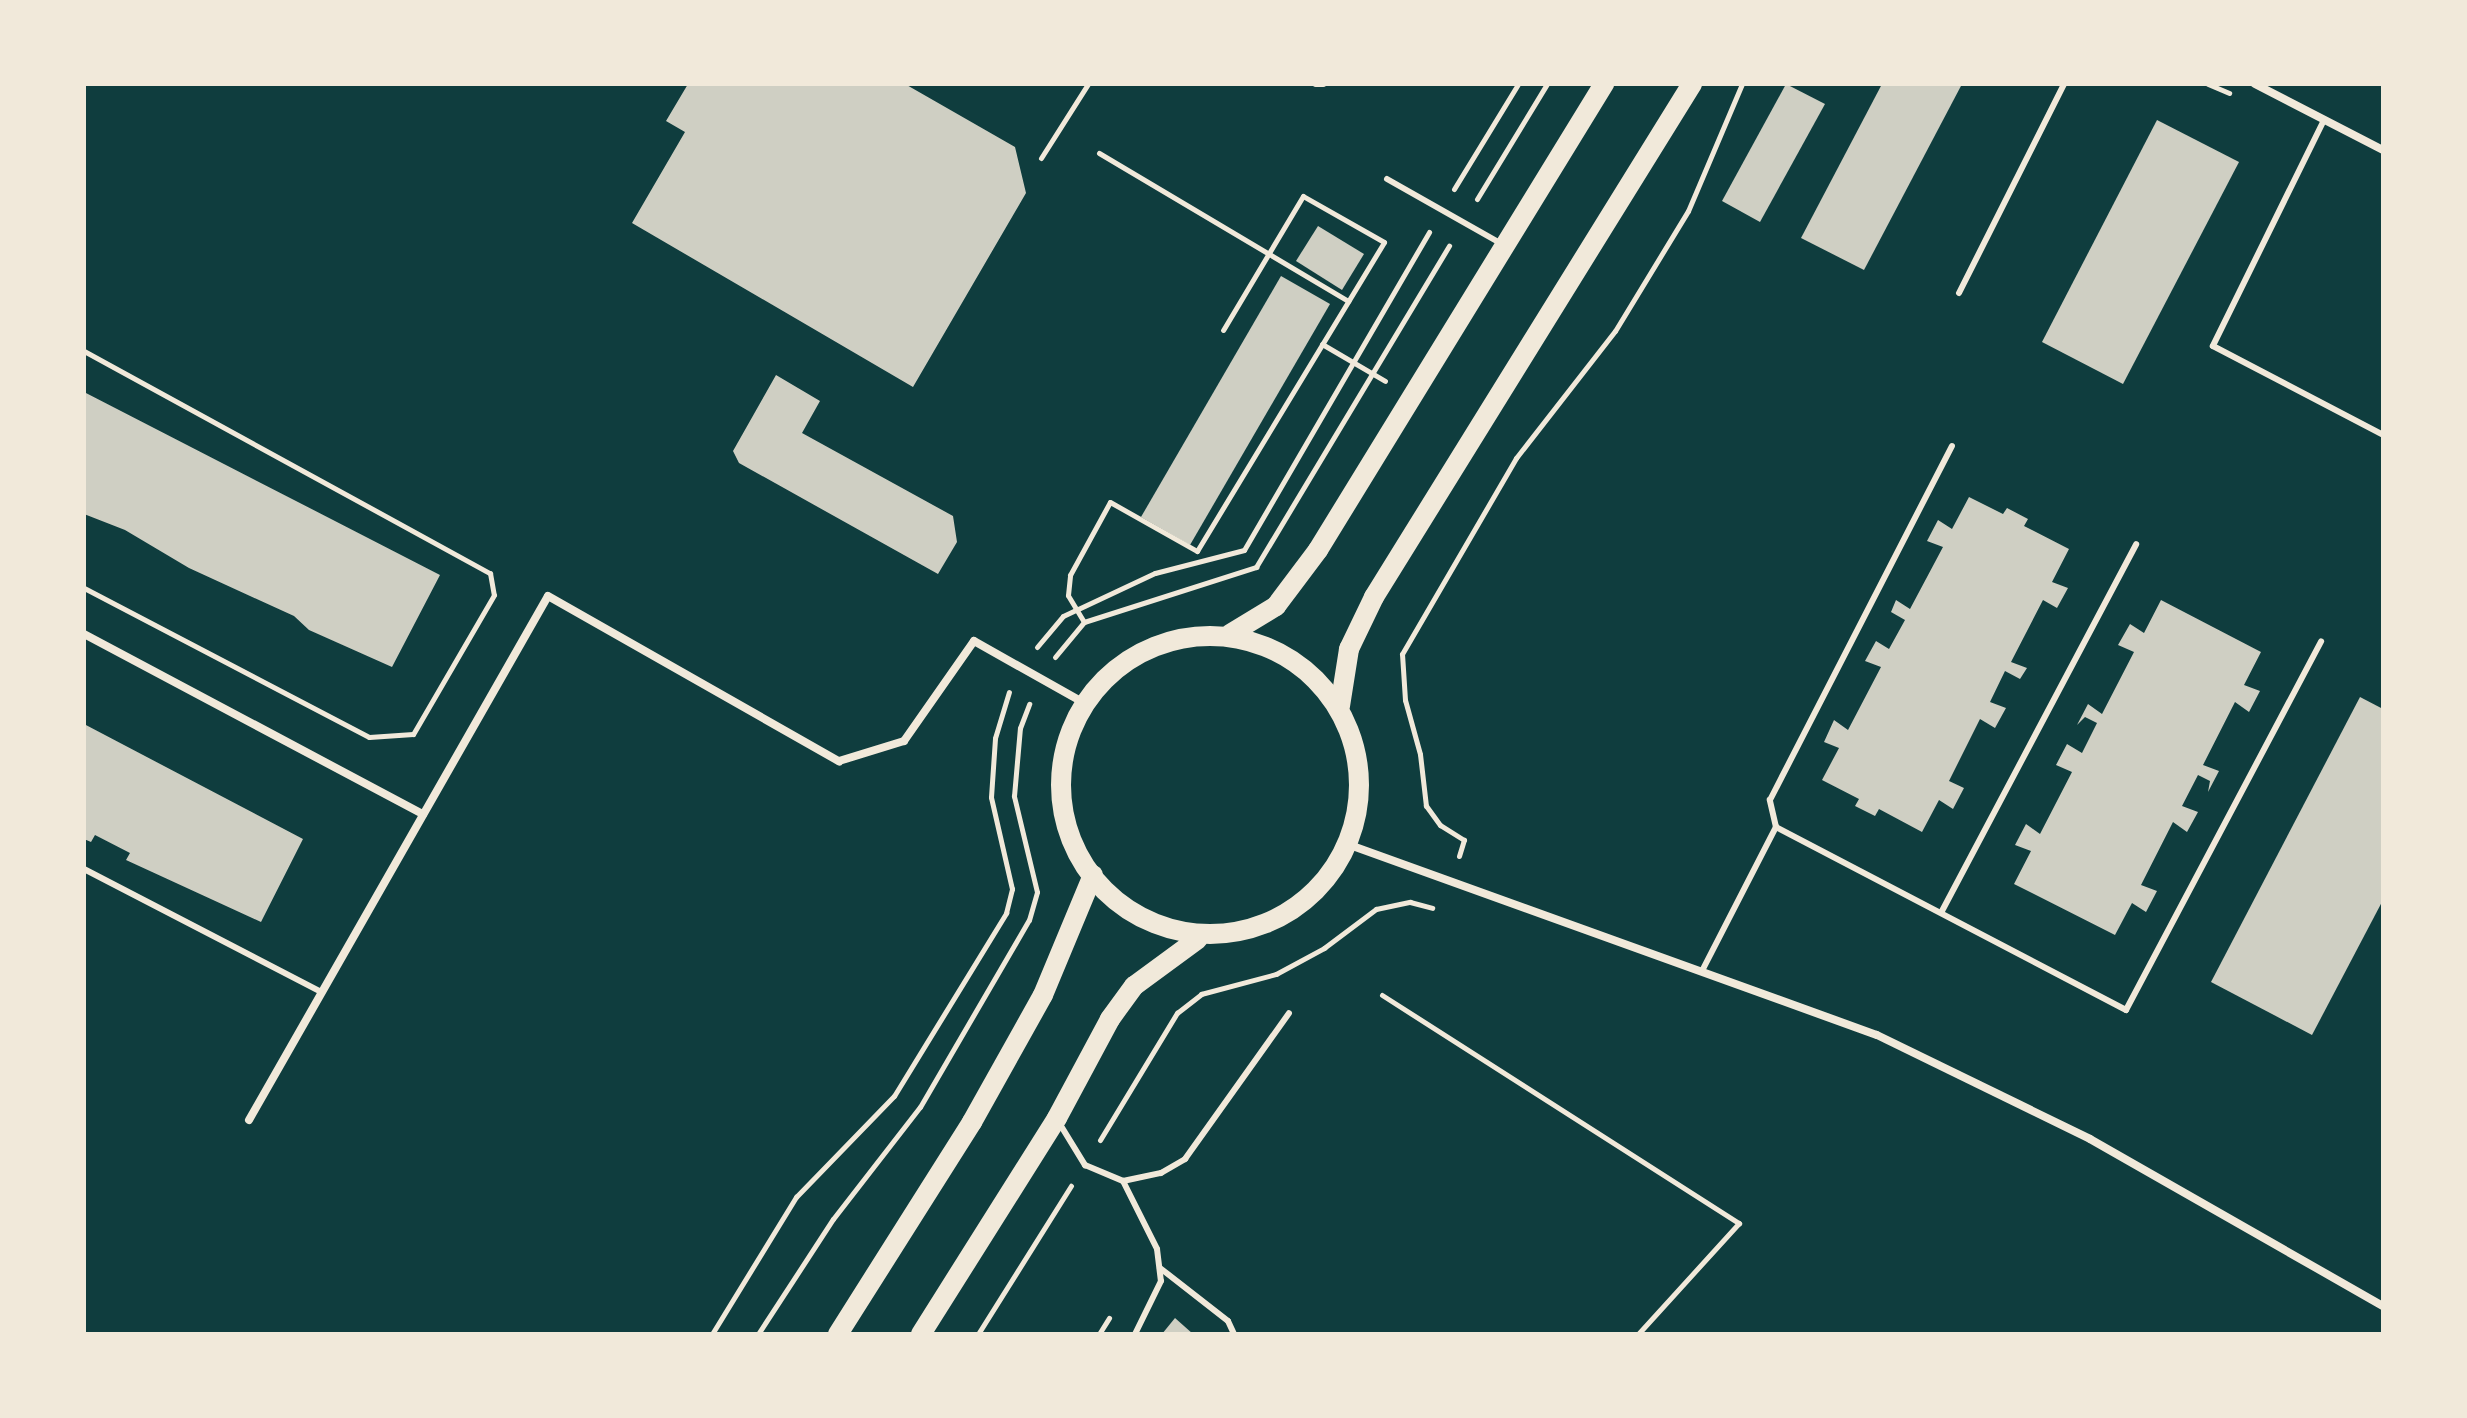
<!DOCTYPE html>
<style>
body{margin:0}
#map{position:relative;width:2467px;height:1418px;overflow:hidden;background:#0f3d3e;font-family:"IBM Plex Sans",sans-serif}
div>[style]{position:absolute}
.building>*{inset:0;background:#cfcfc3}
.path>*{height:5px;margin:-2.5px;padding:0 2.5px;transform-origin:2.5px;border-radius:2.5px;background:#f1e9da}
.service>*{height:6px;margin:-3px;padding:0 3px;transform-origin:3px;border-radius:3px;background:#f1e9da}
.minor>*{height:8px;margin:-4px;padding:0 4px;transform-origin:4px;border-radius:4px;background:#f1e9da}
.primary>*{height:20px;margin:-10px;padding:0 10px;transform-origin:10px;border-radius:10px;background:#f1e9da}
.primary>.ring{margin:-10px;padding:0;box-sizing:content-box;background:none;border:20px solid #f1e9da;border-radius:50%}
span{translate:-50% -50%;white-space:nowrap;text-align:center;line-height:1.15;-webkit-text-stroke:7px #f1e9da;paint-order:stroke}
.frame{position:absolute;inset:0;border:86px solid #f1e9da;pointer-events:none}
</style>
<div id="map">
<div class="building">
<div style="clip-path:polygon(688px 84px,905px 84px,1015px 147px,1026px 193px,913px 387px,632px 223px,685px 132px,666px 121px)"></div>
<div style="clip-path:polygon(1786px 84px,1825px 104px,1760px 222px,1722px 201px)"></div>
<div style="clip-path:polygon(1882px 84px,1962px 84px,1864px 270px,1801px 238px)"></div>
<div style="clip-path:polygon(2157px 120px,2239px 162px,2123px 384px,2042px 342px)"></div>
<div style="clip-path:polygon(1318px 226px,1364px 254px,1342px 290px,1296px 261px)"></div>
<div style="clip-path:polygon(1281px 276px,1330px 304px,1190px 545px,1141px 517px)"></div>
<div style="clip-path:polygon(776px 375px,820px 401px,802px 433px,953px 516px,957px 542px,938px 574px,739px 463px,733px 451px)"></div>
<div style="clip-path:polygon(84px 392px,440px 575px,392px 667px,309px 630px,294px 616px,189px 568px,125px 530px,84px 514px)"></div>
<div style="clip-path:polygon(1969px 497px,2003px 514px,2007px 508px,2028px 519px,2024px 526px,2069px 549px,2052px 582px,2068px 588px,2057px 608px,2043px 600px,2011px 662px,2027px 668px,2020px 679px,2005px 671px,1990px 702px,2006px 708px,1995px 728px,1980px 719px,1949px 781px,1964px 788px,1953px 809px,1939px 800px,1922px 832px,1879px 809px,1875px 816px,1855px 806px,1859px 799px,1822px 780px,1839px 748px,1824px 742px,1834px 720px,1848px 730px,1881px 667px,1865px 661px,1876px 641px,1889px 649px,1905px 620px,1891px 612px,1896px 600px,1910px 609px,1943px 547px,1927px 541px,1938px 520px,1952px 529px)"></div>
<div style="clip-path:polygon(2161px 600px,2261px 652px,2244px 685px,2260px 691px,2249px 712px,2235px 702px,2203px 765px,2219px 771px,2208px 792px,2210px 781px,2198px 775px,2182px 806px,2198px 812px,2187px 832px,2173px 822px,2141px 885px,2157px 891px,2146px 912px,2132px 903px,2115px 935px,2014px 884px,2031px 851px,2015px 845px,2026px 824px,2040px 834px,2072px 772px,2056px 765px,2067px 744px,2082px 753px,2097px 723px,2085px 717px,2077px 725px,2088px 704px,2102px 714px,2134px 652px,2118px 645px,2130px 624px,2144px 633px)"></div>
<div style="clip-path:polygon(2360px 697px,2383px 709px,2383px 900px,2312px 1035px,2211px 982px)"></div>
<div style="clip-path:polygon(84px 724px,303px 839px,261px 922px,126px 860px,130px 853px,95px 835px,91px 842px,84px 839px)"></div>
<div style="clip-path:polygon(1175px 1318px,1193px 1334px,1162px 1334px)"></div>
</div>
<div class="path">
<div style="left:1315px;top:84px;width:8px"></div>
<div style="left:2208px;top:84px;width:23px;rotate:23deg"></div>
<div style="left:1099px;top:153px;width:290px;rotate:30.7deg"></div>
<div style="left:1041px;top:158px;width:88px;rotate:-57.6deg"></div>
<div style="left:1454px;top:189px;width:123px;rotate:-58.6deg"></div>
<div style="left:1477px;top:199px;width:135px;rotate:-58.7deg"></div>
<div style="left:1322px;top:344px;width:73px;rotate:30.4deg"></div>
<div style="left:84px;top:351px;width:463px;rotate:28.7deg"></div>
<div style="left:490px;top:573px;width:22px;rotate:80deg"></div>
<div style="left:494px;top:595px;width:161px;rotate:120.2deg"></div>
<div style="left:413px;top:734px;width:44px;rotate:176.1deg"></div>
<div style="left:369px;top:737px;width:322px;rotate:-152.4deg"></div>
<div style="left:1084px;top:622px;width:31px;rotate:-121deg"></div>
<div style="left:1068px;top:595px;width:20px;rotate:-84deg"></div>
<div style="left:1070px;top:575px;width:83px;rotate:-61.3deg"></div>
<div style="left:1110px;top:502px;width:100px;rotate:29.4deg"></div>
<div style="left:1197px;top:551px;width:361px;rotate:-58.8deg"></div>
<div style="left:1384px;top:242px;width:93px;rotate:-150.4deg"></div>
<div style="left:1303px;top:196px;width:156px;rotate:120.8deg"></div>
<div style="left:1037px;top:647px;width:40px;rotate:-50deg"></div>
<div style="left:1063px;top:616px;width:14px;rotate:-25deg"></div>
<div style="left:1076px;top:610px;width:87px;rotate:-25.1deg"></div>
<div style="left:1155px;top:573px;width:92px;rotate:-14.5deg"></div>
<div style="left:1244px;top:550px;width:368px;rotate:-59.8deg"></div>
<div style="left:1055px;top:657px;width:45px;rotate:-50.4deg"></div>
<div style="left:1084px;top:622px;width:181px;rotate:-17.7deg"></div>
<div style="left:1256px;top:567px;width:375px;rotate:-59deg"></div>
<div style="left:1459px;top:856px;width:17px;rotate:-73deg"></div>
<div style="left:1464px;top:840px;width:28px;rotate:-148deg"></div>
<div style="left:1440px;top:825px;width:24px;rotate:-126deg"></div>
<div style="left:1426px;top:806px;width:52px;rotate:-96.6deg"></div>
<div style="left:1420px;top:754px;width:56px;rotate:-105.5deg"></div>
<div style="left:1405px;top:700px;width:46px;rotate:-93.7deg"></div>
<div style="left:1402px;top:654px;width:227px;rotate:-59.8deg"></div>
<div style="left:1516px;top:458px;width:161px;rotate:-52.1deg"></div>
<div style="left:1615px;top:331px;width:140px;rotate:-58.7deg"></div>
<div style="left:1688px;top:211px;width:138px;rotate:-67deg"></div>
<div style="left:1382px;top:995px;width:424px;rotate:32.6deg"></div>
<div style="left:1739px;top:1223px;width:150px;rotate:132.3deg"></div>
<div style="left:1100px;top:1140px;width:149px;rotate:-58.8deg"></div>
<div style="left:1177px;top:1013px;width:31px;rotate:-38deg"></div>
<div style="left:1201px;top:994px;width:78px;rotate:-14.9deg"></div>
<div style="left:1276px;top:974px;width:55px;rotate:-28.4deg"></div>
<div style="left:1324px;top:948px;width:65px;rotate:-36.9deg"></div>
<div style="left:1376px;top:909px;width:35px;rotate:-12deg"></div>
<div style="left:1410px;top:902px;width:23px;rotate:15deg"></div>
<div style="left:712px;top:1334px;width:161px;rotate:-58.5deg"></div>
<div style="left:796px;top:1197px;width:141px;rotate:-45.9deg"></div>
<div style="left:894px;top:1096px;width:215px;rotate:-58.5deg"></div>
<div style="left:1006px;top:913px;width:25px;rotate:-76deg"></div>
<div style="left:1012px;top:889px;width:94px;rotate:-102.9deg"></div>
<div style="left:991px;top:797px;width:59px;rotate:-86.1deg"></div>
<div style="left:995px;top:738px;width:48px;rotate:-73.1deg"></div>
<div style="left:758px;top:1334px;width:137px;rotate:-56.9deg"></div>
<div style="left:833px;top:1219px;width:142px;rotate:-52.2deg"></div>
<div style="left:920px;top:1107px;width:216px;rotate:-59.8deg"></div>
<div style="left:1029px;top:920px;width:29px;rotate:-74deg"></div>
<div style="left:1037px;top:892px;width:99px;rotate:-103.5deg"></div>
<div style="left:1014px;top:796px;width:68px;rotate:-85deg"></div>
<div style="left:1020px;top:728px;width:26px;rotate:-69deg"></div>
<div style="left:978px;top:1334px;width:175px;rotate:-57.9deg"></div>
<div style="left:1099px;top:1334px;width:19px;rotate:-58deg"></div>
</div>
<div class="service">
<div style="left:2324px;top:120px;width:252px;rotate:116.2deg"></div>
<div style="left:2213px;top:346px;width:192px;rotate:27.6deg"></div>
<div style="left:1387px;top:179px;width:132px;rotate:29.5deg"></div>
<div style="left:1959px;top:293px;width:234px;rotate:-63.3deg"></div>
<div style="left:1776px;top:827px;width:28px;rotate:-103deg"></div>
<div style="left:1770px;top:800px;width:398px;rotate:-62.8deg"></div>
<div style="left:84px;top:869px;width:267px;rotate:27.4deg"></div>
<div style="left:1942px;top:911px;width:415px;rotate:-62.1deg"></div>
<div style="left:1703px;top:969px;width:160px;rotate:-62.8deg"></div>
<div style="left:1776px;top:827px;width:395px;rotate:27.6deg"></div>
<div style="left:2126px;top:1010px;width:417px;rotate:-62.1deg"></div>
<div style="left:1058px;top:1121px;width:52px;rotate:58.5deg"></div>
<div style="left:1085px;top:1165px;width:41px;rotate:22.8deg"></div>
<div style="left:1123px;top:1181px;width:76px;rotate:63.4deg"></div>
<div style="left:1157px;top:1249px;width:32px;rotate:83deg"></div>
<div style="left:1161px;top:1281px;width:59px;rotate:116.1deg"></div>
<div style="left:1123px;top:1181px;width:39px;rotate:-12deg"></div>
<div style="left:1161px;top:1173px;width:28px;rotate:-30deg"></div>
<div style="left:1185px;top:1159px;width:179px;rotate:-54.5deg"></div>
<div style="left:1160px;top:1268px;width:86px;rotate:37.9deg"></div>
<div style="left:1228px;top:1321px;width:14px;rotate:65deg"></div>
</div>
<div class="minor">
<div style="left:2255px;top:84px;width:144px;rotate:27.3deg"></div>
<div style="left:84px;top:634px;width:384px;rotate:28deg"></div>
<div style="left:1347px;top:844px;width:563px;rotate:19.82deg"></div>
<div style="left:1877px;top:1035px;width:237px;rotate:26deg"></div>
<div style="left:2090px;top:1139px;width:337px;rotate:29.7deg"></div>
<div style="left:249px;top:1120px;width:603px;rotate:-60.29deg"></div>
<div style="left:548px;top:596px;width:335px;rotate:29.6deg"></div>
<div style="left:839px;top:761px;width:68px;rotate:-17.1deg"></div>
<div style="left:904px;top:741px;width:122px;rotate:-55deg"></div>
<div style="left:974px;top:641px;width:126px;rotate:29.4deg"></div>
</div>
<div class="primary">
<div style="left:1230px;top:634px;width:54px;rotate:-31.3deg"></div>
<div style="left:1276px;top:606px;width:70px;rotate:-53.1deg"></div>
<div style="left:1318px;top:550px;width:547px;rotate:-58.46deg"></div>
<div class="ring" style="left:1061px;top:636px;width:278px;height:278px"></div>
<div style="left:1340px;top:706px;width:58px;rotate:-81deg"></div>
<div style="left:1349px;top:649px;width:58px;rotate:-64.3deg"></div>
<div style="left:1374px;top:597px;width:604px;rotate:-58.21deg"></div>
<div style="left:838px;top:1334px;width:251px;rotate:-57.7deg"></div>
<div style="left:972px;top:1122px;width:145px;rotate:-60.8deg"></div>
<div style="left:1043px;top:995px;width:130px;rotate:-67.4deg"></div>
<div style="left:921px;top:1334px;width:255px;rotate:-57.8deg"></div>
<div style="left:1057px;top:1118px;width:112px;rotate:-61.8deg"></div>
<div style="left:1110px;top:1019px;width:41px;rotate:-54deg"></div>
<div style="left:1134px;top:986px;width:79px;rotate:-36.3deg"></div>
</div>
<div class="frame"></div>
</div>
